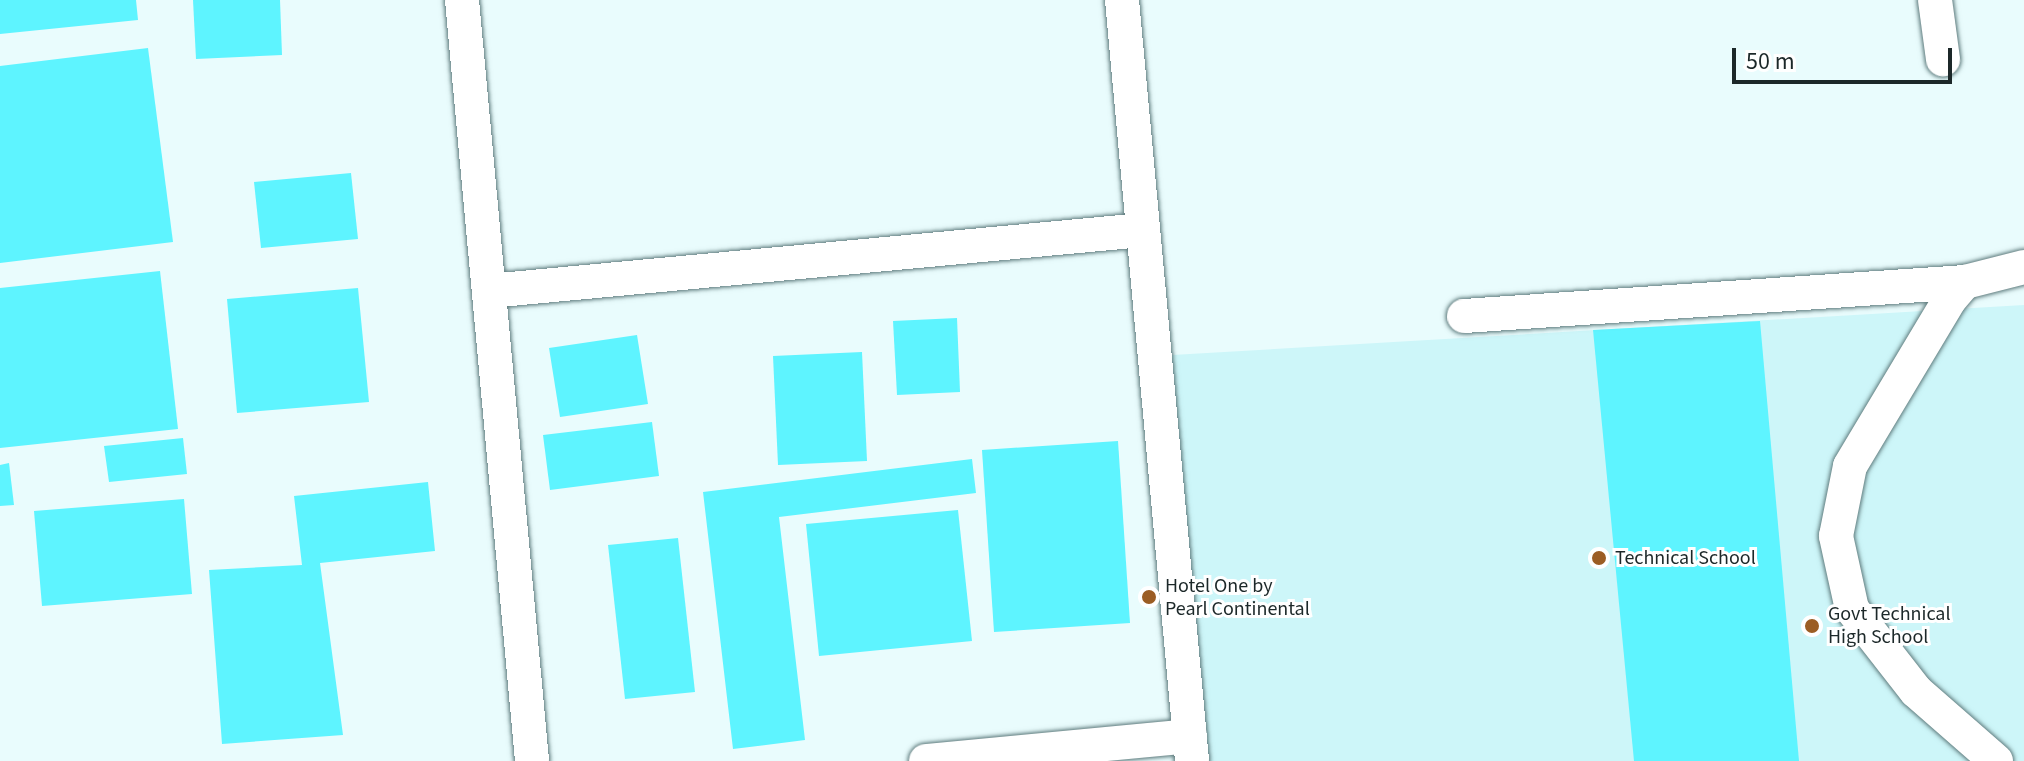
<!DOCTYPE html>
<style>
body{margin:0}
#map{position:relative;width:2024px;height:761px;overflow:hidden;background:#e9fcfd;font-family:"Source Sans 3",sans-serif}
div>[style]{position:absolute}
.built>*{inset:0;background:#cdf6f9}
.building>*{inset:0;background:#5ef4ff}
.roads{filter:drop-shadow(0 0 2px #5f7c7e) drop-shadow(0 0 2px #5f7c7e)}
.minor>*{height:34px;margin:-17px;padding:0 17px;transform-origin:17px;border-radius:17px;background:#fff}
.dots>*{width:22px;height:22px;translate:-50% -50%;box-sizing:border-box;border:4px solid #fff;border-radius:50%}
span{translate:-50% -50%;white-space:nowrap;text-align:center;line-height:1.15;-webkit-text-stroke:6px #fff;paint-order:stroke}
.poi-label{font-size:20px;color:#1c2829}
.left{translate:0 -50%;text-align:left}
.scale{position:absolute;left:1732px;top:48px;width:220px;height:36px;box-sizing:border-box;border:4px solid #1c2829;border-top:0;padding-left:10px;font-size:24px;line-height:28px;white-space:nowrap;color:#1c2829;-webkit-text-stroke:6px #fff;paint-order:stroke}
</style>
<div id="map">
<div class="built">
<div style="clip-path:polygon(2024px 305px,2024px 761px,1192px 761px,1155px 356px)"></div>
</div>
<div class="building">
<div style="clip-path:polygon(0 0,136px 0,138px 20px,0 34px)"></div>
<div style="clip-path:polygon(193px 0,280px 0,282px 55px,196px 59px)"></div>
<div style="clip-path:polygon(148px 48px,173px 242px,0 263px,0 66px)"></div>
<div style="clip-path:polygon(351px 173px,358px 239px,261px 248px,254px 182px)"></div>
<div style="clip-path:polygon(160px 271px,178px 429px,0 448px,0 288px)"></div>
<div style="clip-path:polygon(358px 288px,369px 402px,237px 413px,227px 299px)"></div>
<div style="clip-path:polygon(957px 318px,960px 392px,897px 395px,893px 321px)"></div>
<div style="clip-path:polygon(1760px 321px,1799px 761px,1634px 761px,1593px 330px)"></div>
<div style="clip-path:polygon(637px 335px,648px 404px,560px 417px,549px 348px)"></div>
<div style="clip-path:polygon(862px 352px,867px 461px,778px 465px,773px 356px)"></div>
<div style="clip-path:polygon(652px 422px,659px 476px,550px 490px,543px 435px)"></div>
<div style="clip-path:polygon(183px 438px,187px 474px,109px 482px,104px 446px)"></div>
<div style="clip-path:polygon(1118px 441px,1130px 623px,994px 632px,982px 450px)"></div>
<div style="clip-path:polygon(972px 459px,976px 493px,779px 517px,805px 740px,733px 749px,703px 492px)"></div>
<div style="clip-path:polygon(9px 463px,14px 505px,0 506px,0 465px)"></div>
<div style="clip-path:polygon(428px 482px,435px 551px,320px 563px,343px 735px,222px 744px,209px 570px,302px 565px,294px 496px)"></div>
<div style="clip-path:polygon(184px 499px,192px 594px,42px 606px,34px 511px)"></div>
<div style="clip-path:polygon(958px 510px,972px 641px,819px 656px,806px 524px)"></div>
<div style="clip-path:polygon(678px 538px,695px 692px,625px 699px,608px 545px)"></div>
</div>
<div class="roads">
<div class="minor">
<div style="left:462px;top:0;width:764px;rotate:84.74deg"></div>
<div style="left:1122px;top:0;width:764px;rotate:84.74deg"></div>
<div style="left:1935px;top:0;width:60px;rotate:82.3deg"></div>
<div style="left:489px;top:291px;width:657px;rotate:-5.33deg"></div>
<div style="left:1464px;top:316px;width:502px;rotate:-3.88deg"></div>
<div style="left:926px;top:761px;width:265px;rotate:-5.4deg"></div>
<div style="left:1996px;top:761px;width:106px;rotate:-138.8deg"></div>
<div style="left:1916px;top:691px;width:104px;rotate:-128deg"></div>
<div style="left:1852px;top:609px;width:75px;rotate:-102.4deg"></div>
<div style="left:1836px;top:536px;width:71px;rotate:-78.7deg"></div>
<div style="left:1850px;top:466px;width:195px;rotate:-59.1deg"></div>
<div style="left:1950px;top:299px;width:23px;rotate:-49deg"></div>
<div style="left:1965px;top:282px;width:61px;rotate:-14.3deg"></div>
</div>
</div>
<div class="dots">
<div style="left:1599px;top:558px;background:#9b5d24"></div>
<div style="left:1149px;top:597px;background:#9b5d24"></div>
<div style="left:1812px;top:626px;background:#9b5d24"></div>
</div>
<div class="poi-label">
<span class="left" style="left:1615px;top:558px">Technical School</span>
<span class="left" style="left:1165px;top:598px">Hotel One by<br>Pearl Continental</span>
<span class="left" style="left:1828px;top:626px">Govt Technical<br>High School</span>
</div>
<div class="scale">50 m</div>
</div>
